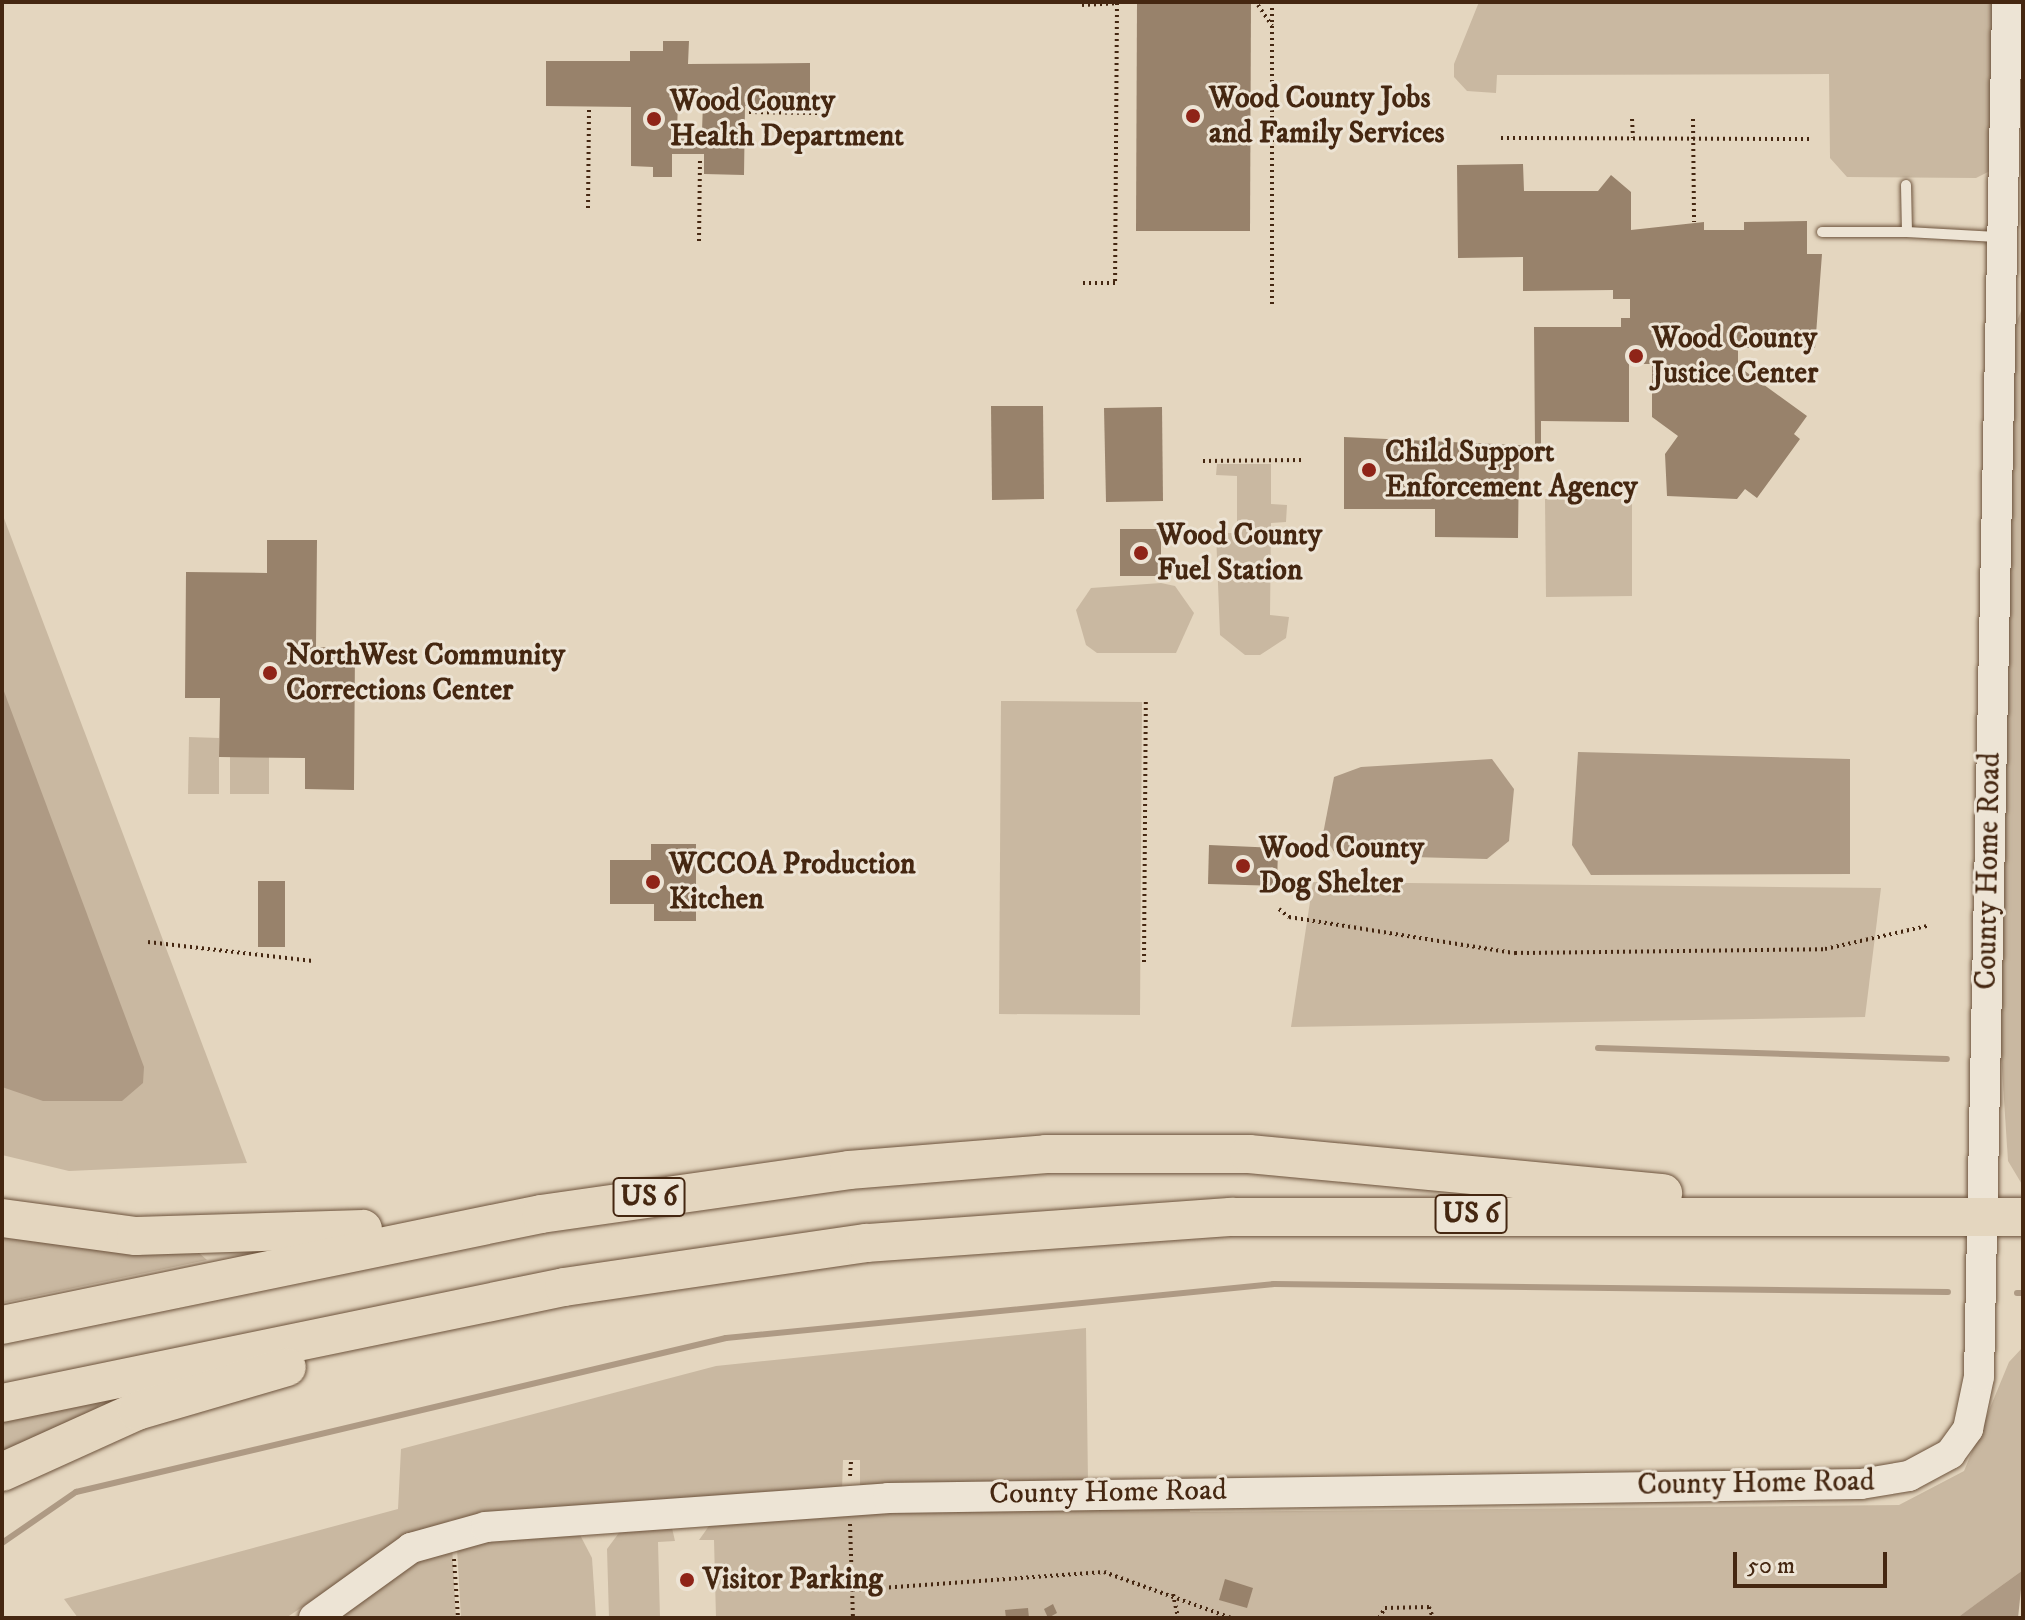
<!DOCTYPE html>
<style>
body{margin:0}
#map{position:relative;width:2025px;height:1620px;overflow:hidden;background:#e4d6bf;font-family:"IM FELL DW Pica",serif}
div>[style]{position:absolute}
.green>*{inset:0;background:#c9b8a1}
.water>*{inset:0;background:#ae9a84}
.stream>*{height:6px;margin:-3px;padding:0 3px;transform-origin:3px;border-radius:3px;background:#ae9a84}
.building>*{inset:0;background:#98826b}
.path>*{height:4px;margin-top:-2px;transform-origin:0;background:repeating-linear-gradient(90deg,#452711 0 2px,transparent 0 6px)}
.roads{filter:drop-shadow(0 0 2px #6d533c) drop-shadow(0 0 2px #6d533c)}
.lane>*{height:10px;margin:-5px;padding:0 5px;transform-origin:5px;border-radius:5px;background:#ede4d5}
.secondary>*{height:30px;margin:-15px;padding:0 15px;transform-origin:15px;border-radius:15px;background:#ede4d5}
.highway>*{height:38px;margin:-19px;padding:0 19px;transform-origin:19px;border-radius:19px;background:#e4d6bf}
.dots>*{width:22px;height:22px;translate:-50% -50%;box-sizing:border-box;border:4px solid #ede4d5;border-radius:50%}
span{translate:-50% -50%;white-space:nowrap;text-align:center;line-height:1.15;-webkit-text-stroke:6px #ede4d5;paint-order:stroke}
.shield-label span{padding:2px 6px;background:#ede4d5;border:2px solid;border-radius:6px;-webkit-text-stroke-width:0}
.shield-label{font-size:28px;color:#452711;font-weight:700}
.poi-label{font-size:30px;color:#452711;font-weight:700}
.left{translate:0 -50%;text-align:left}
.street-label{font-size:30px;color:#452711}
.frame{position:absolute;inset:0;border:4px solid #452711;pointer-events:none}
.scale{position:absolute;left:1733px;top:1552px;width:154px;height:36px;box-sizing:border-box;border:4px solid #452711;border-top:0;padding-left:10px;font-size:24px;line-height:28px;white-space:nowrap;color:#452711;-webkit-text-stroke:6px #ede4d5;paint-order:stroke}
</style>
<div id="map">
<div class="green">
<div style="clip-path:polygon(1479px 2px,1995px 2px,1990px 171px,1976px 178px,1847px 177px,1830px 158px,1829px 74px,1497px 75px,1496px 93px,1467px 91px,1454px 77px,1454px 64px)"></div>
<div style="clip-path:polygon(2023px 306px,2023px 1186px,2008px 1161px,1999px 1022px,2013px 331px)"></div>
<div style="clip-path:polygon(1217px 464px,1271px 464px,1271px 504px,1287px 505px,1286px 522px,1271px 523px,1270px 615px,1289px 617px,1286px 638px,1260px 655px,1245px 655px,1220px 635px,1216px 533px,1237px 533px,1237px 476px,1216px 475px)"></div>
<div style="clip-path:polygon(1545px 499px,1632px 499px,1632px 596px,1546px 597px)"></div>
<div style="clip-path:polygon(2px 513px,247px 1163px,69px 1171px,2px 1155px)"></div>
<div style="clip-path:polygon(1161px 583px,1175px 586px,1194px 613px,1176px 653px,1097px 653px,1086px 645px,1076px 610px,1091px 588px)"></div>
<div style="clip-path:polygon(1001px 701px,1142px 702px,1140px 1015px,999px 1014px)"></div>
<div style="clip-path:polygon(189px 737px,219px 738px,219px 794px,188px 794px)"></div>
<div style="clip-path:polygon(230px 757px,269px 757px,269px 794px,230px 794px)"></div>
<div style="clip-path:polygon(1313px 882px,1881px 888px,1865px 1017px,1291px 1027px)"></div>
<div style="clip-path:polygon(2px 1231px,198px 1252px,207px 1260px,2px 1303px)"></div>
<div style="clip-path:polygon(1086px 1328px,1088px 1483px,860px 1489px,860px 1460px,843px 1460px,842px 1490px,451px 1520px,393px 1545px,286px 1618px,78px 1618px,64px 1599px,398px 1509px,401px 1449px,716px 1366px)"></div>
<div style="clip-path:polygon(2023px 1347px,2023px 1570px,1957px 1618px,716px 1618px,714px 1540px,699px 1540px,709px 1526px,891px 1509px,1189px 1502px,1190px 1512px,1899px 1505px,1964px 1471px,2009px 1362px)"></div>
<div style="clip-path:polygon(103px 1399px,96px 1410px,2px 1454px,2px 1421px)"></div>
<div style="clip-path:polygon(672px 1528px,675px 1541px,658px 1542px,660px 1618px,609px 1618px,607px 1549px,621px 1530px)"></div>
<div style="clip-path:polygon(578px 1531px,592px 1558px,596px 1618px,461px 1618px,457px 1548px,465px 1540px)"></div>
<div style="clip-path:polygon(452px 1546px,456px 1618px,326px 1618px,374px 1579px)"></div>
</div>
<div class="water">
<div style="clip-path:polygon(2px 686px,144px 1067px,143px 1083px,122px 1101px,43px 1101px,2px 1087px)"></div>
<div style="clip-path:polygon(1578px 752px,1850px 759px,1850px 874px,1591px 875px,1572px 845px)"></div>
<div style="clip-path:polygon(1492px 759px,1514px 789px,1509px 841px,1487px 859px,1336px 855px,1323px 834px,1334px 777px,1361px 767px)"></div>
<div style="clip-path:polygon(2023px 1570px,2018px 1618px,1957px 1618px,1976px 1604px)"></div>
</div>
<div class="stream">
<div style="left:1598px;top:1048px;width:349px;rotate:1.8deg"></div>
<div style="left:2017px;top:1293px;width:6px"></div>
<div style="left:2px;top:1543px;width:90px;rotate:-34.6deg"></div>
<div style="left:76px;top:1492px;width:668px;rotate:-13.33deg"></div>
<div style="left:726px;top:1338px;width:551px;rotate:-5.63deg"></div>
<div style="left:1274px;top:1284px;width:674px;rotate:0.68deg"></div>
</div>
<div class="building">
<div style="clip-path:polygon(1137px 2px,1251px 2px,1250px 231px,1136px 231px)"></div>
<div style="clip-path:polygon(evenodd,663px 41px,689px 41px,688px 64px,810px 63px,810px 107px,745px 106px,744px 175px,704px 174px,704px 154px,672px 154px,672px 177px,653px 177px,653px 167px,631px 166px,631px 107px,546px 106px,546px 61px,630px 61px,630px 51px,663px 51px,663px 41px,678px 103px,703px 103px,702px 131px,677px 131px,678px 103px)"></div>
<div style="clip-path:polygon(1523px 164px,1524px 191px,1598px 191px,1611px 175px,1631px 192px,1631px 230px,1704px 222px,1704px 230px,1744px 230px,1744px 222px,1807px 221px,1807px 254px,1822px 254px,1815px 348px,1738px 348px,1738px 366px,1807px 416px,1794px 434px,1800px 439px,1757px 498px,1745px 489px,1737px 499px,1667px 496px,1665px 454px,1678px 436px,1652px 417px,1652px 364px,1629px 364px,1629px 422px,1541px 421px,1541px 454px,1519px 454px,1518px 538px,1435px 537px,1435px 509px,1344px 509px,1344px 437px,1535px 446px,1534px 327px,1621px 327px,1621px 318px,1630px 318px,1630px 299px,1613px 299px,1613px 290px,1523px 291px,1523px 257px,1458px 258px,1457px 165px)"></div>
<div style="clip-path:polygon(991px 406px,1043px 406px,1044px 499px,992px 500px)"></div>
<div style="clip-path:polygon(1162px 407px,1163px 501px,1106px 502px,1104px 408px)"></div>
<div style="clip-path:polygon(1120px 529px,1161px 529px,1161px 576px,1120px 576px)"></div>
<div style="clip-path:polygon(267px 540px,317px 540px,316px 647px,355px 648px,354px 790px,305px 789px,305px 758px,219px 757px,220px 698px,185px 698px,186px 572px,267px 573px)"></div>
<div style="clip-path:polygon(651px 844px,696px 844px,696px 921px,654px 921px,654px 904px,610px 904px,610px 860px,651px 860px)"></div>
<div style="clip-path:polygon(1209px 845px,1278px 848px,1277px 886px,1208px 884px)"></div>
<div style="clip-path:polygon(258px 881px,285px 881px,285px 947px,258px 947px)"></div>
<div style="clip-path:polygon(1225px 1579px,1253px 1588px,1247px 1608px,1219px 1600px)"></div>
<div style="clip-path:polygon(1053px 1604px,1057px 1613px,1048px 1618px,1044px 1609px)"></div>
<div style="clip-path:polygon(1028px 1608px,1029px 1618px,1006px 1618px,1005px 1610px)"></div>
</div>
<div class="path">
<div style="left:1082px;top:5px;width:35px;rotate:-3deg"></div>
<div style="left:1117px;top:3px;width:280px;rotate:90.4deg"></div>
<div style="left:1115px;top:283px;width:32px;rotate:180deg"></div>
<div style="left:1258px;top:5px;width:25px;rotate:56deg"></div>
<div style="left:749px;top:112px;width:72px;rotate:0.8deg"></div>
<div style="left:1632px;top:119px;width:19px;rotate:87deg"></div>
<div style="left:1693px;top:119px;width:103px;rotate:89.4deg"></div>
<div style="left:1501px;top:138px;width:312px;rotate:0.2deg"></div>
<div style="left:588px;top:208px;width:99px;rotate:-89.4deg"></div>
<div style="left:699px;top:241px;width:82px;rotate:-89.3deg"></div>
<div style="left:1272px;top:304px;width:302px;rotate:-90deg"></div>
<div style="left:1203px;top:461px;width:102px;rotate:-0.6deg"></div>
<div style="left:1279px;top:909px;width:13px;rotate:39deg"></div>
<div style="left:1289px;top:917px;width:229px;rotate:9.1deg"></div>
<div style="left:1515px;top:953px;width:310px;rotate:-0.7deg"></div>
<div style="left:1825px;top:949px;width:105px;rotate:-12.7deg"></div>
<div style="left:148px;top:942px;width:166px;rotate:6.6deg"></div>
<div style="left:1144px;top:962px;width:264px;rotate:-89.6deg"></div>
<div style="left:850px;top:1476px;width:16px;rotate:-86deg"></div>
<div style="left:850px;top:1524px;width:94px;rotate:88.2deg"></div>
<div style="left:454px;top:1559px;width:59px;rotate:86.1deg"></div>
<div style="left:853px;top:1590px;width:252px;rotate:-4.1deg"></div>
<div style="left:1104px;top:1572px;width:135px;rotate:19.9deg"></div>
<div style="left:1173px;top:1594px;width:25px;rotate:78deg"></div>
<div style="left:1379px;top:1618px;width:12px;rotate:-59deg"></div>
<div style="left:1385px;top:1608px;width:44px;rotate:-1.3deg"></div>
<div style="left:1429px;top:1607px;width:12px;rotate:70deg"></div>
</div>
<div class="roads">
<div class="lane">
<div style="left:1906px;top:185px;width:47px;rotate:88.8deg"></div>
<div style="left:1907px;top:232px;width:90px;rotate:3.2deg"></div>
<div style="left:1822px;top:232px;width:85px"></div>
</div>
<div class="secondary">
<div style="left:314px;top:1618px;width:120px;rotate:-35.8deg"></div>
<div style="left:411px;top:1548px;width:78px;rotate:-15.6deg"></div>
<div style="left:486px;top:1527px;width:403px;rotate:-4.1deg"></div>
<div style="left:888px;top:1498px;width:973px;rotate:-0.82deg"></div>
<div style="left:1861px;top:1484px;width:49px;rotate:-9.5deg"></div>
<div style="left:1909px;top:1476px;width:47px;rotate:-28.2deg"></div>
<div style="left:1950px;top:1454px;width:31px;rotate:-54deg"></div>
<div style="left:1968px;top:1429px;width:53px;rotate:-78.1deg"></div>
<div style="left:1979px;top:1377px;width:1375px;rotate:-88.83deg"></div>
</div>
<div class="highway">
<div style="left:2px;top:1218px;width:135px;rotate:7.7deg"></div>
<div style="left:136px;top:1236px;width:227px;rotate:-1.8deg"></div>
<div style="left:2px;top:1325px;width:550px;rotate:-11.64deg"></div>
<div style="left:541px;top:1214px;width:311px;rotate:-8.1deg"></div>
<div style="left:849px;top:1170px;width:198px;rotate:-4.6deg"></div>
<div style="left:1046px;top:1154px;width:203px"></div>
<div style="left:1249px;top:1154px;width:416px;rotate:5.4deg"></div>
<div style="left:2px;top:1403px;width:574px;rotate:-11.66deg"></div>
<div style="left:564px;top:1287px;width:306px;rotate:-8.3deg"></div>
<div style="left:867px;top:1243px;width:365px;rotate:-4.1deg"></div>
<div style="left:1231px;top:1217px;width:792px"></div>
<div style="left:2px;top:1472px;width:148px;rotate:-24.3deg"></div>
<div style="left:137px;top:1411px;width:156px;rotate:-16.3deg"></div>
</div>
</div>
<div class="dots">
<div style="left:1193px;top:116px;background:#8f2418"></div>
<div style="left:654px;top:119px;background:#8f2418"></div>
<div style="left:1636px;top:356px;background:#8f2418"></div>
<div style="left:1369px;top:470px;background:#8f2418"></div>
<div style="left:1141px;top:553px;background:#8f2418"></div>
<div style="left:270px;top:673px;background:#8f2418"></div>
<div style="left:1243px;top:866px;background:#8f2418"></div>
<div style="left:653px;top:882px;background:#8f2418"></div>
<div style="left:687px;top:1580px;background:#8f2418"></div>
</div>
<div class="shield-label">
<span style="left:649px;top:1197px">US 6</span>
<span style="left:1471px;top:1214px">US 6</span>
</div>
<div class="poi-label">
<span class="left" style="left:1209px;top:116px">Wood County Jobs<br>and Family Services</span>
<span class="left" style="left:670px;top:119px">Wood County<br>Health Department</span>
<span class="left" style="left:1652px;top:356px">Wood County<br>Justice Center</span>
<span class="left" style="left:1385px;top:470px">Child Support<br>Enforcement Agency</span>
<span class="left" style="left:1157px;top:553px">Wood County<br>Fuel Station</span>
<span class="left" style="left:286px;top:673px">NorthWest Community<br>Corrections Center</span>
<span class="left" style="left:1259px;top:866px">Wood County<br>Dog Shelter</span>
<span class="left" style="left:669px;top:882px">WCCOA Production<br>Kitchen</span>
<span class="left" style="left:703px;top:1580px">Visitor Parking</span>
</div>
<div class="street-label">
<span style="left:1989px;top:871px;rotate:-89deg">County Home Road</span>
<span style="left:1756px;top:1484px;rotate:-1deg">County Home Road</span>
<span style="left:1108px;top:1493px;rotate:-1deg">County Home Road</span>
</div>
<div class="frame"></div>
<div class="scale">50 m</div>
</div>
